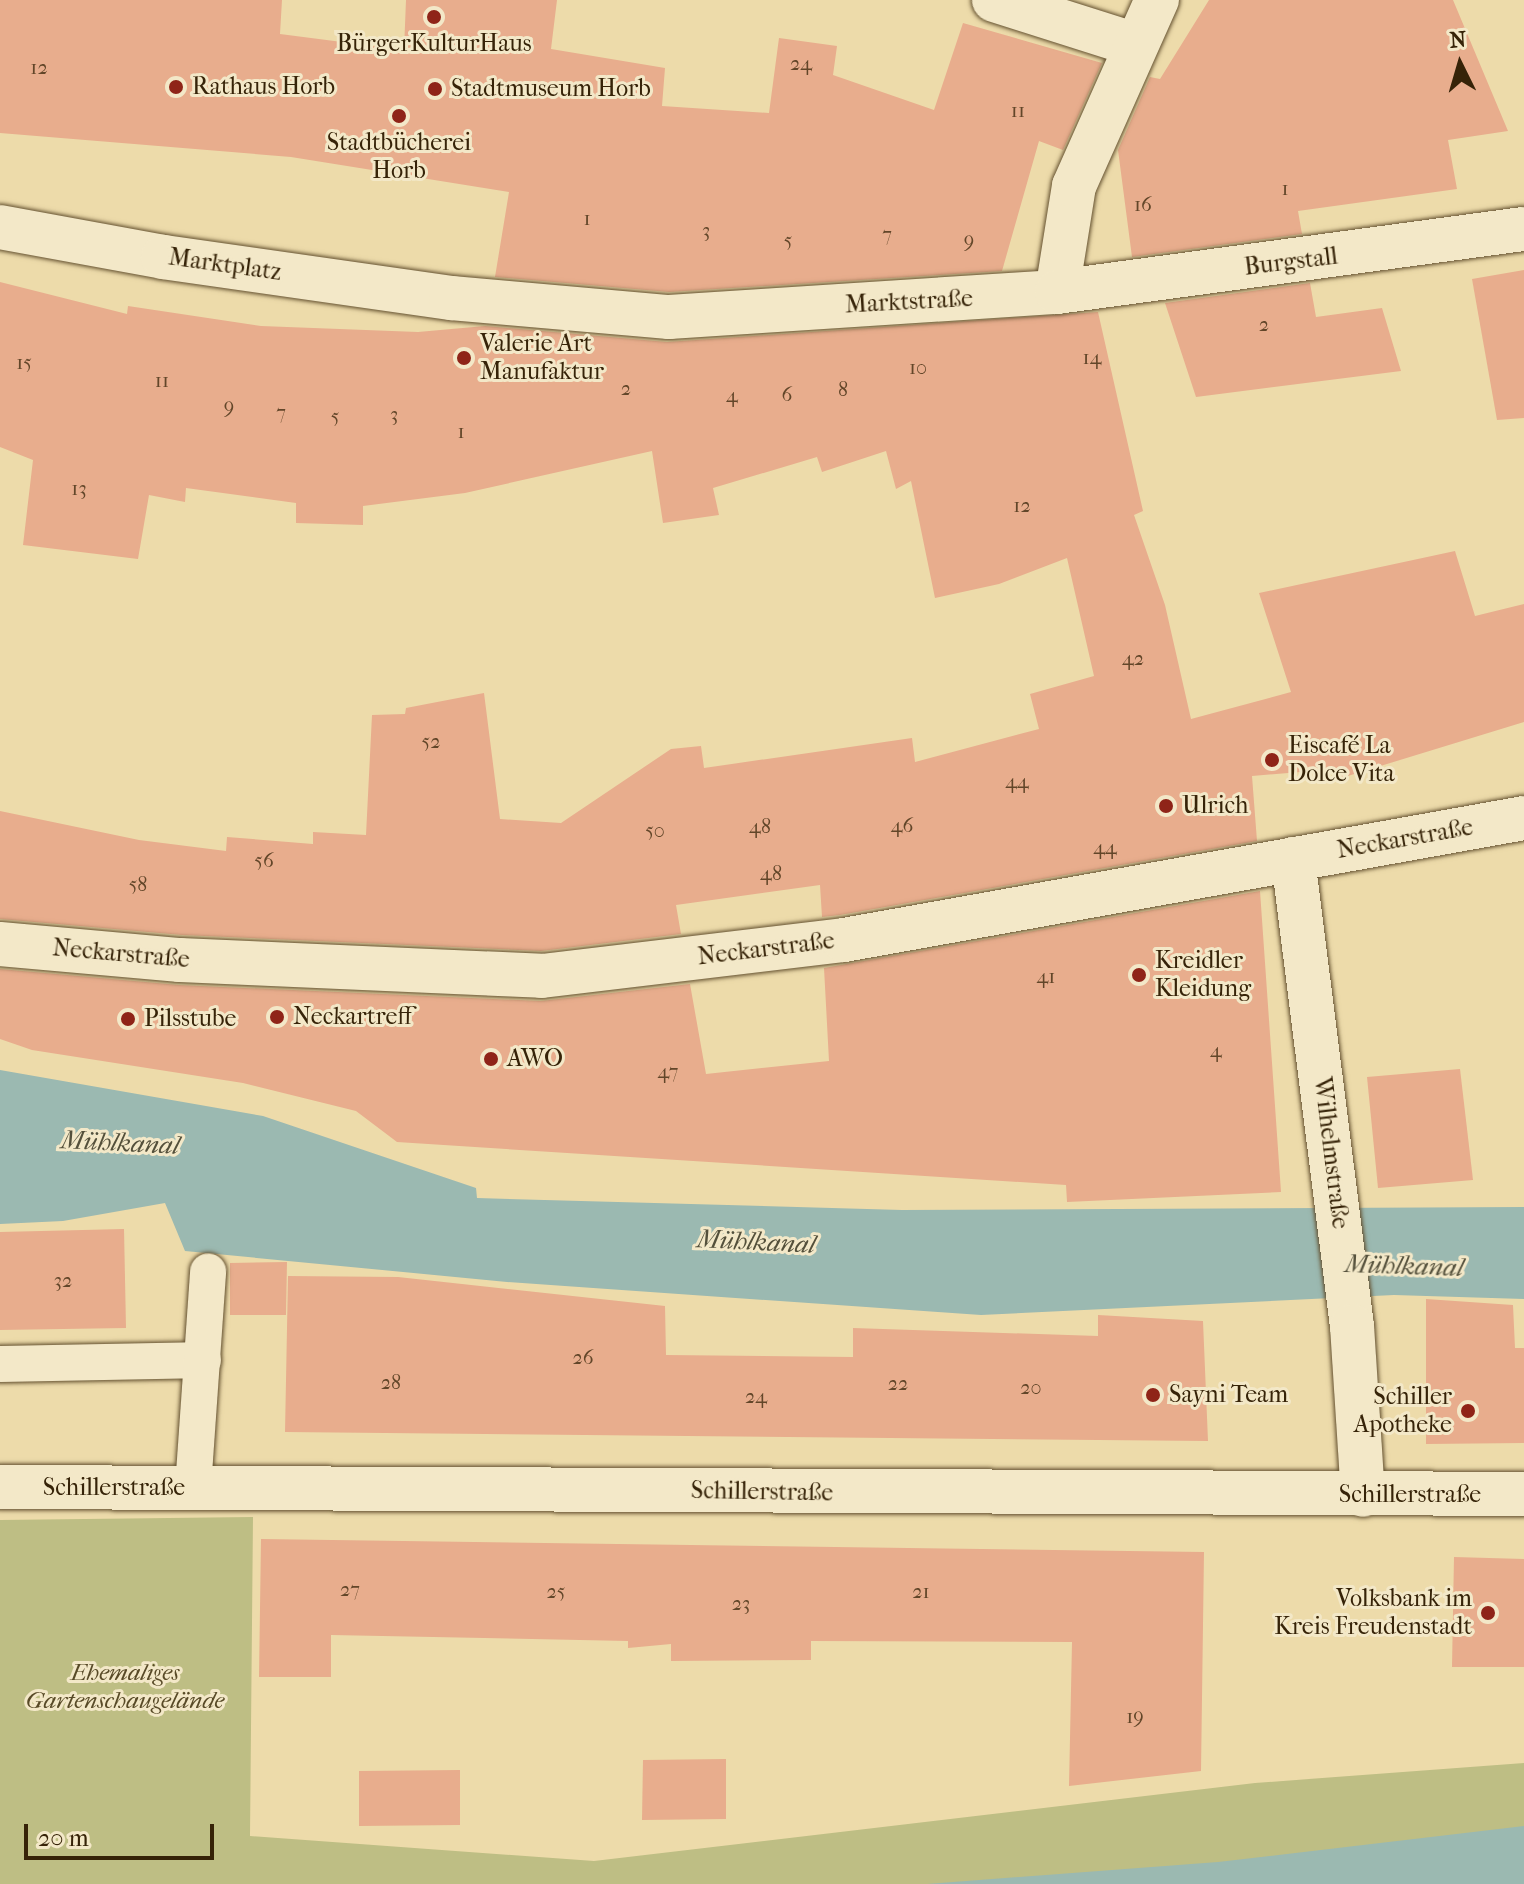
<!DOCTYPE html>
<meta charset="utf-8">
<style>
body{margin:0}
#map{position:relative;width:1524px;height:1884px;overflow:hidden;background:#eddbaa;font-family:"IM FELL French Canon",serif}
div>[style]{position:absolute}
.green>*{inset:0;background:#bebe84}
.water>*{inset:0;background:#9bb9b1}
.building>*{inset:0;background:#e8ad8d}
.roads{filter:drop-shadow(0 0 2px #645130) drop-shadow(0 0 2px #645130)}
.service>*{height:36px;margin:-18px;padding:0 18px;transform-origin:18px;border-radius:18px;background:#f3e8c8}
.minor>*{height:44px;margin:-22px;padding:0 22px;transform-origin:22px;border-radius:22px;background:#f3e8c8}
.dots>*{width:22px;height:22px;translate:-50% -50%;box-sizing:border-box;border:4px solid #f3e8c8;border-radius:50%}
span{translate:-50% -50%;white-space:nowrap;text-align:center;line-height:1.15;-webkit-text-stroke:6px #f3e8c8;paint-order:stroke}
.number-label{font-size:20px;color:#624629}
.number-label span{-webkit-text-stroke-width:0}
.poi-label{font-size:24px;color:#362308}
.left{translate:0 -50%;text-align:left}
.right{translate:-100% -50%;text-align:right}
.street-label{font-size:24px;color:#362308}
.park-label{font-size:24px;color:#584a27;font-style:italic}
.water-label{font-size:26px;color:#54503b;font-style:italic}
.north{position:absolute;left:1420px;top:24px;width:80px;height:80px;-webkit-text-stroke:6px #f3e8c8;paint-order:stroke;rotate:355deg;font-size:22px;font-weight:700;line-height:32px;text-align:center;color:#362308}
.north::after{content:'';display:block;margin:auto;width:28px;height:36px;background:#362308;clip-path:polygon(50% 0,100% 100%,50% 72%,0 100%)}
.scale{position:absolute;left:24px;top:1824px;width:190px;height:36px;box-sizing:border-box;border:4px solid #362308;border-top:0;padding-left:10px;font-size:24px;line-height:28px;white-space:nowrap;color:#362308;-webkit-text-stroke:6px #f3e8c8;paint-order:stroke}
</style>
<div id="map">
<div class="green">
<div style="clip-path:polygon(253px 1517px,250px 1836px,594px 1861px,1255px 1783px,1524px 1763px,1524px 1884px,0 1884px,0 1520px)"></div>
</div>
<div class="water">
<div style="clip-path:polygon(0 1070px,263px 1116px,476px 1188px,477px 1198px,902px 1210px,1524px 1207px,1524px 1299px,1394px 1295px,981px 1315px,507px 1282px,185px 1251px,165px 1203px,63px 1221px,0 1224px)"></div>
<div style="clip-path:polygon(1524px 1826px,1524px 1884px,927px 1884px,1218px 1862px)"></div>
</div>
<div class="building">
<div style="clip-path:polygon(0 0,282px 0,280px 34px,404px 50px,406px 0,557px 0,551px 49px,665px 68px,662px 106px,769px 113px,779px 38px,837px 46px,833px 75px,934px 110px,963px 23px,1102px 63px,1063px 150px,1039px 141px,1002px 271px,669px 292px,495px 277px,509px 192px,291px 157px,0 133px)"></div>
<div style="clip-path:polygon(1209px 0,1453px 0,1508px 131px,1448px 140px,1457px 189px,1298px 211px,1302px 234px,1132px 257px,1118px 150px,1150px 77px,1160px 79px)"></div>
<div style="clip-path:polygon(1524px 270px,1524px 418px,1497px 420px,1472px 279px)"></div>
<div style="clip-path:polygon(0 282px,127px 314px,128px 306px,261px 326px,418px 332px,485px 326px,667px 342px,1098px 312px,1143px 511px,1134px 515px,1165px 605px,1191px 719px,1291px 692px,1259px 593px,1455px 551px,1475px 616px,1524px 604px,1524px 722px,1338px 779px,1337px 769px,1252px 776px,1257px 841px,840px 915px,822px 917px,820px 885px,676px 905px,681px 934px,541px 951px,182px 935px,0 919px,0 811px,139px 840px,226px 851px,227px 837px,313px 844px,313px 832px,366px 835px,372px 715px,405px 714px,406px 708px,484px 693px,500px 819px,561px 823px,671px 749px,701px 746px,704px 768px,912px 738px,915px 762px,1039px 729px,1030px 694px,1094px 676px,1067px 558px,999px 584px,935px 598px,911px 481px,896px 489px,886px 451px,822px 472px,817px 457px,713px 488px,719px 515px,663px 523px,652px 451px,465px 493px,363px 506px,363px 525px,296px 523px,296px 503px,186px 488px,185px 502px,149px 495px,138px 559px,23px 545px,33px 460px,0 447px)"></div>
<div style="clip-path:polygon(1310px 283px,1316px 317px,1382px 308px,1401px 371px,1196px 397px,1165px 303px)"></div>
<div style="clip-path:polygon(1260px 891px,1281px 1192px,1067px 1202px,1066px 1185px,397px 1142px,356px 1111px,243px 1083px,32px 1050px,0 1039px,0 969px,179px 985px,541px 1001px,690px 984px,706px 1074px,829px 1061px,824px 968px)"></div>
<div style="clip-path:polygon(1460px 1069px,1473px 1180px,1378px 1188px,1367px 1077px)"></div>
<div style="clip-path:polygon(124px 1229px,126px 1328px,0 1330px,0 1232px)"></div>
<div style="clip-path:polygon(287px 1262px,286px 1315px,230px 1315px,230px 1263px)"></div>
<div style="clip-path:polygon(288px 1276px,398px 1277px,665px 1306px,666px 1355px,853px 1357px,853px 1328px,1098px 1336px,1098px 1315px,1203px 1321px,1208px 1441px,285px 1432px)"></div>
<div style="clip-path:polygon(1426px 1299px,1513px 1305px,1515px 1348px,1524px 1348px,1524px 1443px,1426px 1444px)"></div>
<div style="clip-path:polygon(261px 1539px,1204px 1552px,1201px 1771px,1069px 1786px,1072px 1642px,811px 1641px,811px 1660px,671px 1661px,671px 1644px,628px 1648px,628px 1641px,331px 1635px,331px 1677px,259px 1677px)"></div>
<div style="clip-path:polygon(1454px 1557px,1524px 1559px,1524px 1667px,1452px 1667px)"></div>
<div style="clip-path:polygon(726px 1759px,726px 1819px,642px 1820px,643px 1760px)"></div>
<div style="clip-path:polygon(460px 1770px,460px 1825px,359px 1826px,359px 1771px)"></div>
</div>
<div class="roads">
<div class="service">
<div style="left:0;top:1364px;width:203px;rotate:-1.1deg"></div>
<div style="left:193px;top:1488px;width:217px;rotate:-86deg"></div>
</div>
<div class="minor">
<div style="left:994px;top:0;width:146px;rotate:17.6deg"></div>
<div style="left:0;top:227px;width:166px;rotate:10.4deg"></div>
<div style="left:163px;top:257px;width:291px;rotate:8.1deg"></div>
<div style="left:451px;top:298px;width:219px;rotate:5deg"></div>
<div style="left:669px;top:317px;width:389px;rotate:-3.7deg"></div>
<div style="left:1057px;top:292px;width:107px;rotate:-80.9deg"></div>
<div style="left:1074px;top:186px;width:204px;rotate:-66deg"></div>
<div style="left:1057px;top:292px;width:471px;rotate:-7.7deg"></div>
<div style="left:1293px;top:859px;width:471px;rotate:82.8deg"></div>
<div style="left:1352px;top:1326px;width:169px;rotate:86.3deg"></div>
<div style="left:0;top:944px;width:181px;rotate:5.1deg"></div>
<div style="left:180px;top:960px;width:362px;rotate:2.5deg"></div>
<div style="left:542px;top:976px;width:304px;rotate:-6.8deg"></div>
<div style="left:844px;top:940px;width:691px;rotate:-10.17deg"></div>
<div style="left:0;top:1487px;width:1524px;rotate:0.26deg"></div>
</div>
</div>
<div class="dots">
<div style="left:434px;top:17px;background:#8f2418"></div>
<div style="left:176px;top:87px;background:#8f2418"></div>
<div style="left:435px;top:89px;background:#8f2418"></div>
<div style="left:399px;top:116px;background:#8f2418"></div>
<div style="left:464px;top:358px;background:#8f2418"></div>
<div style="left:1272px;top:760px;background:#8f2418"></div>
<div style="left:1166px;top:806px;background:#8f2418"></div>
<div style="left:1139px;top:975px;background:#8f2418"></div>
<div style="left:277px;top:1017px;background:#8f2418"></div>
<div style="left:128px;top:1019px;background:#8f2418"></div>
<div style="left:491px;top:1059px;background:#8f2418"></div>
<div style="left:1153px;top:1395px;background:#8f2418"></div>
<div style="left:1468px;top:1411px;background:#8f2418"></div>
<div style="left:1488px;top:1613px;background:#8f2418"></div>
</div>
<div class="number-label">
<span style="left:801px;top:63px">24</span>
<span style="left:39px;top:67px">12</span>
<span style="left:1018px;top:110px">11</span>
<span style="left:1285px;top:188px">1</span>
<span style="left:1143px;top:204px">16</span>
<span style="left:587px;top:218px">1</span>
<span style="left:706px;top:230px">3</span>
<span style="left:887px;top:234px">7</span>
<span style="left:788px;top:240px">5</span>
<span style="left:969px;top:240px">9</span>
<span style="left:1264px;top:324px">2</span>
<span style="left:1092px;top:357px">14</span>
<span style="left:24px;top:362px">15</span>
<span style="left:918px;top:367px">10</span>
<span style="left:162px;top:380px">11</span>
<span style="left:626px;top:388px">2</span>
<span style="left:843px;top:389px">8</span>
<span style="left:787px;top:394px">6</span>
<span style="left:732px;top:395px">4</span>
<span style="left:229px;top:406px">9</span>
<span style="left:281px;top:412px">7</span>
<span style="left:394px;top:414px">3</span>
<span style="left:335px;top:416px">5</span>
<span style="left:461px;top:431px">1</span>
<span style="left:79px;top:488px">13</span>
<span style="left:1022px;top:505px">12</span>
<span style="left:1133px;top:658px">42</span>
<span style="left:431px;top:741px">52</span>
<span style="left:1017px;top:781px">44</span>
<span style="left:902px;top:825px">46</span>
<span style="left:760px;top:826px">48</span>
<span style="left:655px;top:830px">50</span>
<span style="left:1105px;top:847px">44</span>
<span style="left:264px;top:860px">56</span>
<span style="left:771px;top:873px">48</span>
<span style="left:138px;top:884px">58</span>
<span style="left:1046px;top:976px">41</span>
<span style="left:1216px;top:1050px">4</span>
<span style="left:668px;top:1071px">47</span>
<span style="left:63px;top:1280px">32</span>
<span style="left:583px;top:1357px">26</span>
<span style="left:391px;top:1382px">28</span>
<span style="left:898px;top:1383px">22</span>
<span style="left:1031px;top:1387px">20</span>
<span style="left:756px;top:1396px">24</span>
<span style="left:350px;top:1589px">27</span>
<span style="left:556px;top:1591px">25</span>
<span style="left:921px;top:1591px">21</span>
<span style="left:741px;top:1603px">23</span>
<span style="left:1135px;top:1716px">19</span>
</div>
<div class="poi-label">
<span style="left:434px;top:44px">BürgerKulturHaus</span>
<span class="left" style="left:192px;top:87px">Rathaus Horb</span>
<span class="left" style="left:451px;top:89px">Stadtmuseum Horb</span>
<span style="left:399px;top:157px">Stadtbücherei<br>Horb</span>
<span class="left" style="left:480px;top:358px">Valerie Art<br>Manufaktur</span>
<span class="left" style="left:1288px;top:760px">Eiscafé La<br>Dolce Vita</span>
<span class="left" style="left:1182px;top:806px">Ulrich</span>
<span class="left" style="left:1155px;top:975px">Kreidler<br>Kleidung</span>
<span class="left" style="left:293px;top:1017px">Neckartreff</span>
<span class="left" style="left:144px;top:1019px">Pilsstube</span>
<span class="left" style="left:507px;top:1059px">AWO</span>
<span class="left" style="left:1169px;top:1395px">Sayni Team</span>
<span class="right" style="left:1452px;top:1411px">Schiller<br>Apotheke</span>
<span class="right" style="left:1472px;top:1613px">Volksbank im<br>Kreis Freudenstadt</span>
</div>
<div class="street-label">
<span style="left:1291px;top:262px;rotate:-7deg">Burgstall</span>
<span style="left:225px;top:265px;rotate:8deg">Marktplatz</span>
<span style="left:909px;top:302px;rotate:-3deg">Marktstraße</span>
<span style="left:1405px;top:839px;rotate:-10deg">Neckarstraße</span>
<span style="left:766px;top:949px;rotate:-7deg">Neckarstraße</span>
<span style="left:121px;top:954px;rotate:5deg">Neckarstraße</span>
<span style="left:1331px;top:1153px;rotate:83deg">Wilhelmstraße</span>
<span style="left:114px;top:1488px">Schillerstraße</span>
<span style="left:762px;top:1492px;rotate:1deg">Schillerstraße</span>
<span style="left:1410px;top:1495px">Schillerstraße</span>
</div>
<div class="park-label">
<span style="left:125px;top:1687px">Ehemaliges<br>Gartenschaugelände</span>
</div>
<div class="water-label">
<span style="left:120px;top:1143px;rotate:3deg">Mühlkanal</span>
<span style="left:756px;top:1242px;rotate:3deg">Mühlkanal</span>
<span style="left:1404px;top:1266px;rotate:2deg">Mühlkanal</span>
</div>
<div class="north">N</div>
<div class="scale">20 m</div>
</div>
